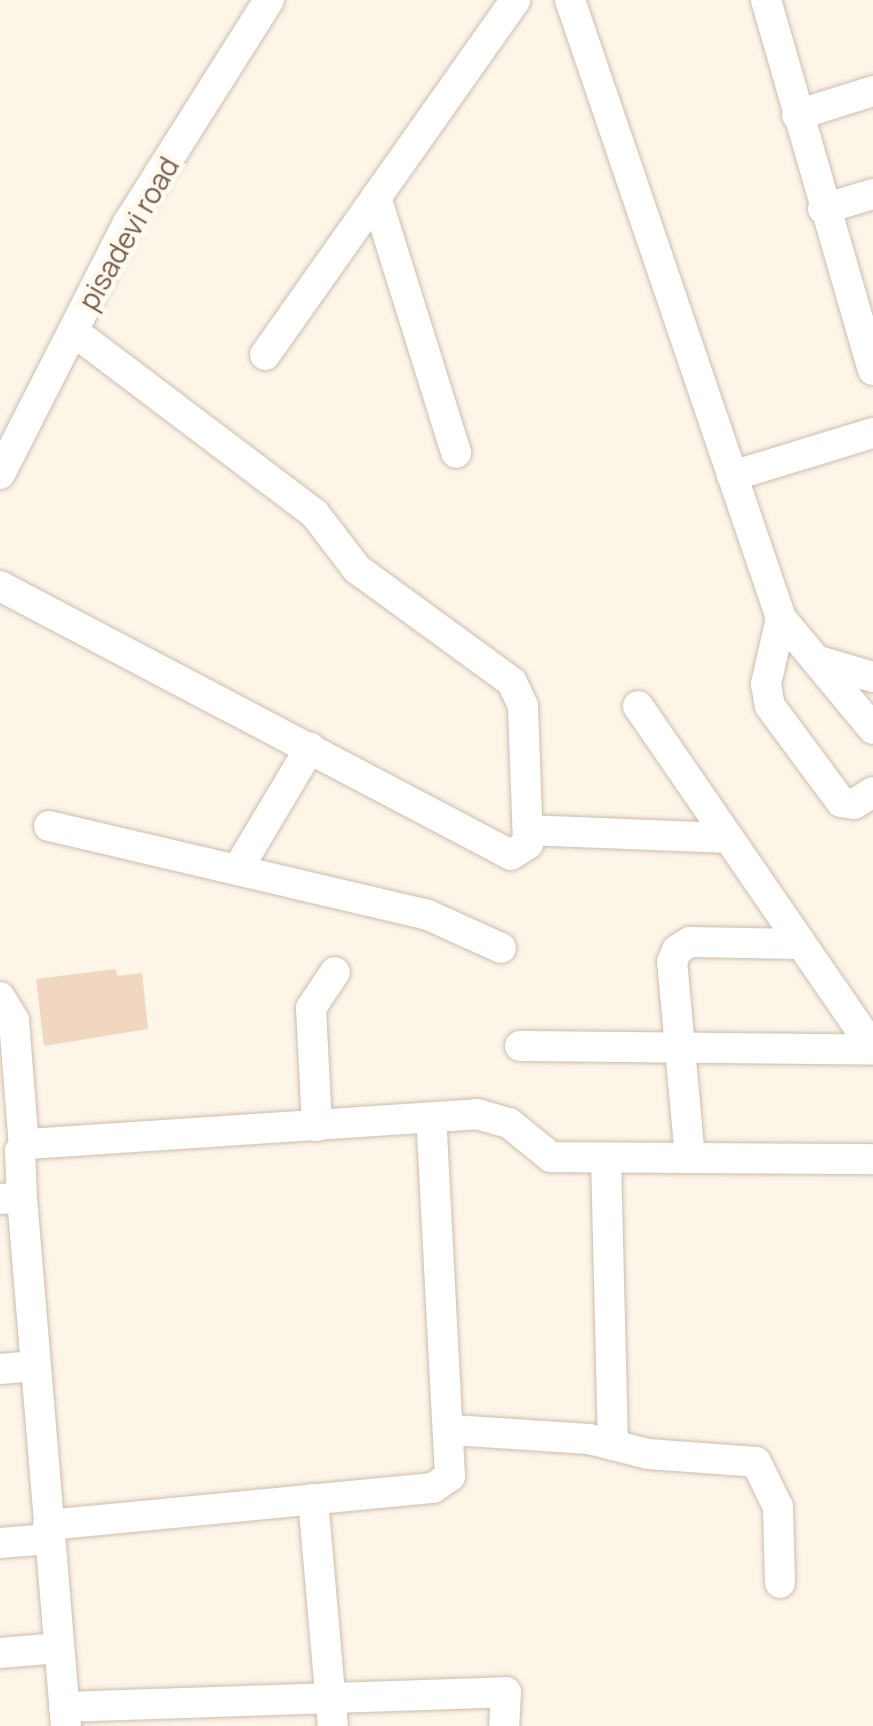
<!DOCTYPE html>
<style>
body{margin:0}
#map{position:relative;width:873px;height:1726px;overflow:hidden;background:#fcf5e8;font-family:Manrope,sans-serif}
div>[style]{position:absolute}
.building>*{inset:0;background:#f1d6c0}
.roads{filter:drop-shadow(0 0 2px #cebdae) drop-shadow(0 0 2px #cebdae)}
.minor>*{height:30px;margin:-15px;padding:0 15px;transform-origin:15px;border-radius:15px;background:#fff}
span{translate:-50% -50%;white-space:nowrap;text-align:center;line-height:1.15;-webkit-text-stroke:10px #fff9ef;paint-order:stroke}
.street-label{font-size:28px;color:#765d4c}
</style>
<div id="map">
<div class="building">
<div style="clip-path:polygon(115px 969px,118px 976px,142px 973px,148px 1029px,44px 1046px,36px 979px)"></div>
</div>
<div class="roads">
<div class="minor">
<div style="left:570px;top:0;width:653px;rotate:71.15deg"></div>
<div style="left:781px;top:618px;width:144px;rotate:50.3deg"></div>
<div style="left:766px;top:0;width:385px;rotate:73.9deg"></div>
<div style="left:797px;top:115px;width:80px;rotate:-17.5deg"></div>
<div style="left:376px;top:197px;width:268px;rotate:72.6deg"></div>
<div style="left:823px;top:209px;width:52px;rotate:-16.7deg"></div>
<div style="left:265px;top:355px;width:434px;rotate:-54.8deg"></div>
<div style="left:0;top:474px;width:282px;rotate:-63deg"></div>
<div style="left:128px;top:223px;width:264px;rotate:-57.7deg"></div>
<div style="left:732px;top:476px;width:147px;rotate:-17deg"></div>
<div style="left:0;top:586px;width:577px;rotate:27.76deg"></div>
<div style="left:511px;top:855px;width:20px;rotate:-33deg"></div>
<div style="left:528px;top:844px;width:138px;rotate:-92.1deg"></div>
<div style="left:523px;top:706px;width:26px;rotate:-115deg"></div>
<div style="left:512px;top:682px;width:192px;rotate:-143.9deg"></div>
<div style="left:357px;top:569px;width:69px;rotate:-127.4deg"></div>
<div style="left:315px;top:514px;width:303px;rotate:-142.9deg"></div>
<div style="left:781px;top:618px;width:68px;rotate:102.8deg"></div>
<div style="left:766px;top:684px;width:22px;rotate:80deg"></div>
<div style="left:770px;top:706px;width:119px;rotate:53.5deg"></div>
<div style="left:841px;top:802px;width:13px;rotate:9deg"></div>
<div style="left:854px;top:804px;width:22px;rotate:-32deg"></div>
<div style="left:816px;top:660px;width:59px;rotate:16.6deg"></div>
<div style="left:638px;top:706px;width:415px;rotate:55.5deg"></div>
<div style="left:49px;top:826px;width:389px;rotate:13.2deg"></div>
<div style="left:428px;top:915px;width:80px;rotate:24.3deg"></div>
<div style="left:528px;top:830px;width:200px;rotate:2.3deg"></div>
<div style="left:239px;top:867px;width:139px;rotate:-59.2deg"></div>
<div style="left:0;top:997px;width:27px;rotate:59deg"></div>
<div style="left:14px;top:1020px;width:126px;rotate:85.5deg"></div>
<div style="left:520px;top:1046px;width:353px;rotate:0.6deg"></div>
<div style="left:317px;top:1126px;width:118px;rotate:-92.9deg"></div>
<div style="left:311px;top:1008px;width:43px;rotate:-56.3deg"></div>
<div style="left:606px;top:1158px;width:287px;rotate:88.6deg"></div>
<div style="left:690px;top:1158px;width:197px;rotate:-95.2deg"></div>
<div style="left:672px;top:962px;width:13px;rotate:-67deg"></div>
<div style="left:677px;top:950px;width:15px;rotate:-32deg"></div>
<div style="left:690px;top:942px;width:111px;rotate:1deg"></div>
<div style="left:22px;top:1198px;width:530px;rotate:85.24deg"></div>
<div style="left:0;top:1199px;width:22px;rotate:-3deg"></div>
<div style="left:22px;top:1198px;width:47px;rotate:-92.4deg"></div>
<div style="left:20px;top:1151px;width:11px;rotate:-41deg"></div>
<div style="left:28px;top:1144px;width:450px;rotate:-3.8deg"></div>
<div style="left:477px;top:1114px;width:33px;rotate:16deg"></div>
<div style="left:509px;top:1123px;width:54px;rotate:39deg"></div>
<div style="left:551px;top:1157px;width:322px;rotate:0.4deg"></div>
<div style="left:0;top:1369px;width:35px;rotate:-5deg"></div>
<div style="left:452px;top:1430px;width:137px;rotate:3.8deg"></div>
<div style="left:589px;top:1439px;width:61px;rotate:14.3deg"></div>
<div style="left:648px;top:1454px;width:108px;rotate:4.2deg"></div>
<div style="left:756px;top:1462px;width:50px;rotate:63.9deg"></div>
<div style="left:778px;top:1507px;width:76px;rotate:88.5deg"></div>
<div style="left:313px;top:1499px;width:228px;rotate:85deg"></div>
<div style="left:48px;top:1525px;width:387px;rotate:-5.5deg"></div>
<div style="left:433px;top:1488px;width:21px;rotate:-35deg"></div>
<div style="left:450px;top:1476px;width:358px;rotate:-93deg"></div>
<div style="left:0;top:1543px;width:50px;rotate:-4.6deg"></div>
<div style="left:0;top:1653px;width:59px;rotate:-4.8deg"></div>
<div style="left:64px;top:1707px;width:442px;rotate:-1.9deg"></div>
<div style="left:506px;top:1692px;width:34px;rotate:93deg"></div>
</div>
</div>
<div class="street-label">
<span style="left:128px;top:233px;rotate:-60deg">pisadevi road</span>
</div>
</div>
